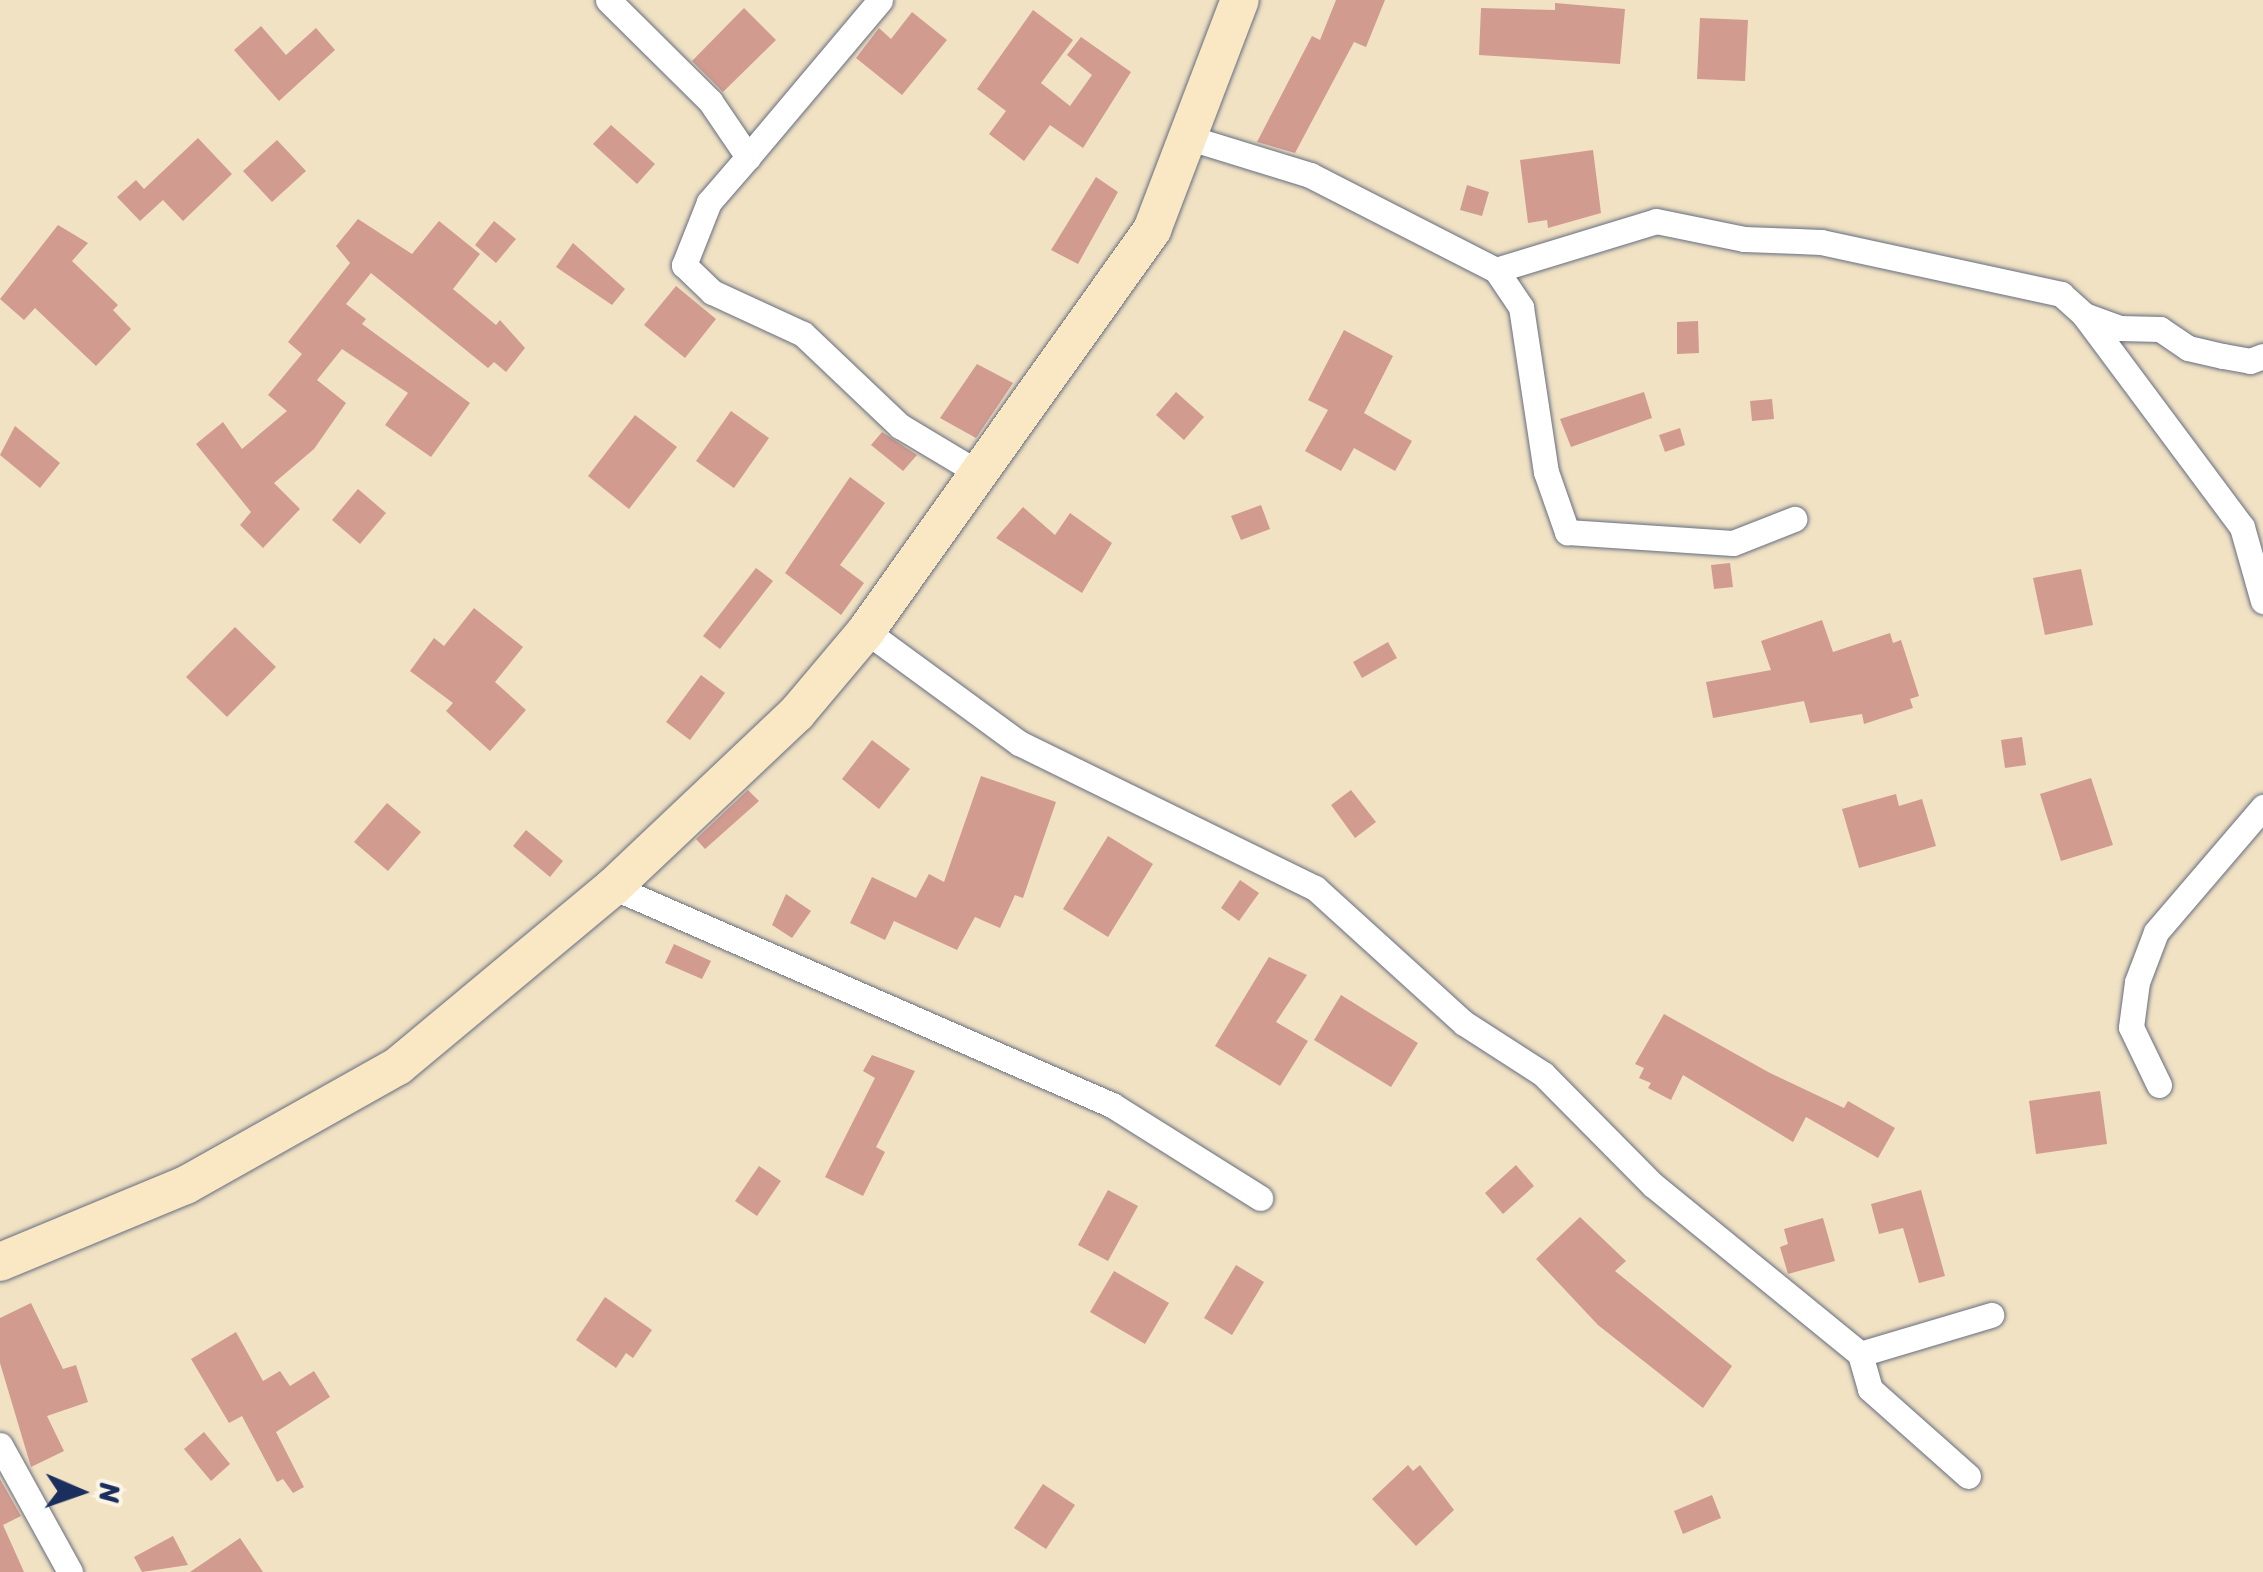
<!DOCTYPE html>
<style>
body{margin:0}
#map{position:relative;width:2263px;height:1572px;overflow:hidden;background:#f1e2c3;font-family:Sriracha,sans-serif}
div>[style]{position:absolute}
.building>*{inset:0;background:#d19b90}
.roads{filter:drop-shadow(0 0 2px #666e81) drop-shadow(0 0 2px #666e81)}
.street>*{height:25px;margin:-12.5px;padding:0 12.5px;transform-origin:12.5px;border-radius:12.5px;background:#fff}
.secondary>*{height:38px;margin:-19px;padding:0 19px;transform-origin:19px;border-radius:19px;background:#fae7c3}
span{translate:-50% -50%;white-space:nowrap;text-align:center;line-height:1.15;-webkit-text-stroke:8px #fcf5e5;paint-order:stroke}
.north{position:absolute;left:30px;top:1442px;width:100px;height:100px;-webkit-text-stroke:8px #fcf5e5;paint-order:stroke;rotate:92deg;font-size:28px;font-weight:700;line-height:40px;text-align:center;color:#1b2f5e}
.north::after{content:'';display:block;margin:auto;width:35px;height:45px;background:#1b2f5e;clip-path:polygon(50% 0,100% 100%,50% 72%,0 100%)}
</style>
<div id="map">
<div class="building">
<div style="clip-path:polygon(1336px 0,1385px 0,1366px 47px,1354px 42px,1295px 153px,1257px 142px,1312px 36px,1320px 40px)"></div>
<div style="clip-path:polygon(1555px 3px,1625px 9px,1620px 64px,1479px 55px,1481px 8px,1555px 10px)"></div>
<div style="clip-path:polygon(744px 8px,776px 40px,723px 92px,692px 61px)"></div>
<div style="clip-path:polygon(1033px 10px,1073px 40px,1041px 83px,1070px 106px,1092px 75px,1067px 55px,1081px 37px,1131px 72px,1083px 148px,1050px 125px,1024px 161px,989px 134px,1006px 111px,977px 89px)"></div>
<div style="clip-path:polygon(912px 12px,947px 40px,902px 95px,856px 58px,879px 28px,891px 39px)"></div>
<div style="clip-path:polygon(1700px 18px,1748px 20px,1745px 81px,1697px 79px)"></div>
<div style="clip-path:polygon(261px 26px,286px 55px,316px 28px,335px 50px,279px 101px,234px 50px)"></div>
<div style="clip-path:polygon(611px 125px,655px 164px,637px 184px,593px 144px)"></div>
<div style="clip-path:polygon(198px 138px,232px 174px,183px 221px,163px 200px,140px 221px,117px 197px,136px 180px,144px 189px)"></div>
<div style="clip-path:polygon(277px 140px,306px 171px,272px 202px,243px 171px)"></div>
<div style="clip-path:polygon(1593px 150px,1601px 213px,1548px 228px,1547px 220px,1528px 223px,1520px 160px)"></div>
<div style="clip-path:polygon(1096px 177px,1118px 192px,1078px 264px,1051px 250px)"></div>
<div style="clip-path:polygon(1467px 185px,1489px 192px,1482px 216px,1460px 210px)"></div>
<div style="clip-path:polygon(358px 219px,412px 254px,439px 221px,480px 254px,453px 289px,496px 325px,500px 320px,525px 348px,506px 372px,494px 362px,488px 368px,371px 273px,346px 304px,366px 319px,362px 324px,470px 403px,431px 457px,385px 425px,408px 393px,342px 349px,317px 380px,346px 403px,314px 449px,274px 483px,300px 509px,263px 548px,240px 525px,251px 512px,196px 444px,223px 422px,242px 449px,287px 411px,268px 395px,302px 354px,288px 342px,350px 263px,336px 246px)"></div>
<div style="clip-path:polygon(494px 221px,516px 239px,496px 263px,475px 245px)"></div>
<div style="clip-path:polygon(58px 225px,88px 243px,72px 261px,118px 305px,113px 310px,131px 329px,96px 366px,35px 308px,24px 320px,0 299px)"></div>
<div style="clip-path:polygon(573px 243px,625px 289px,612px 305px,556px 267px)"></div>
<div style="clip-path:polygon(676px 286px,716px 319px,685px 358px,644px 325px)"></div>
<div style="clip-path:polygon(1698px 321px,1699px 353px,1677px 354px,1677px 322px)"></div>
<div style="clip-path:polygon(1344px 330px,1393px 356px,1364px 413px,1412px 441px,1395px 471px,1354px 448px,1341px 471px,1305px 451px,1328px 410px,1308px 400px)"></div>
<div style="clip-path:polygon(977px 364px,1013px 383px,976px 438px,940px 418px)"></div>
<div style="clip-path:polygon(1176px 392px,1204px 417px,1184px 440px,1156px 415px)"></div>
<div style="clip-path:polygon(1644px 392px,1652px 418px,1571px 447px,1560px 419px)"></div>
<div style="clip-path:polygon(1772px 399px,1774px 419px,1752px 421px,1750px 401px)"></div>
<div style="clip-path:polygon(731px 411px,769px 438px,734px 488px,696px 461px)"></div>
<div style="clip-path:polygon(635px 415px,677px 447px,629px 509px,588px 476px)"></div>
<div style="clip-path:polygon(15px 426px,60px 463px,40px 488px,0 455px)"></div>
<div style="clip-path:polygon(1680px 428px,1685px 445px,1665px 452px,1659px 435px)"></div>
<div style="clip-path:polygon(882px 432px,917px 455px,903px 471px,871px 445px)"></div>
<div style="clip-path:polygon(850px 477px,885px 503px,840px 565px,864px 583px,841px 615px,785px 573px)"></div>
<div style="clip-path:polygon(358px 489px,386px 513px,360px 544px,332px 520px)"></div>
<div style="clip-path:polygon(1261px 505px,1270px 529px,1241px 540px,1231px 516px)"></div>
<div style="clip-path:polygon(1023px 507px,1055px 535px,1070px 513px,1112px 543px,1082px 593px,996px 538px)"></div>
<div style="clip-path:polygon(1730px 563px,1733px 587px,1714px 589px,1711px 565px)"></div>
<div style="clip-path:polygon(756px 568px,773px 581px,720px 649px,703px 636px)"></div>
<div style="clip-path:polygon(2081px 569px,2093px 625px,2045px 635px,2033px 578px)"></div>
<div style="clip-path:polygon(474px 608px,523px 647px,495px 682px,526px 710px,490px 751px,446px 711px,453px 703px,410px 671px,434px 638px,444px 646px)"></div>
<div style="clip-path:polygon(1822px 620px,1833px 652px,1890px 633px,1893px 643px,1901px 640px,1919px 696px,1910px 699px,1913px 708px,1864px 724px,1862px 714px,1810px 723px,1804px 701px,1713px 718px,1706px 682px,1771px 670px,1761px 641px)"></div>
<div style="clip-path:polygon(235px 627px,276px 667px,227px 717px,186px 677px)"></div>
<div style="clip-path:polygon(1388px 642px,1397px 658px,1362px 678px,1353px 662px)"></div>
<div style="clip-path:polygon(701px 675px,725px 693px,690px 740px,666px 722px)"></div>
<div style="clip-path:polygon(2022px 737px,2026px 765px,2005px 768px,2001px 740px)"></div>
<div style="clip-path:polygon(872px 740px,910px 769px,879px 809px,842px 779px)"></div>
<div style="clip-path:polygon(981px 776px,1056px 802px,1023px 898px,1015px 895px,1000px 928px,975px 917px,957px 950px,894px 921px,885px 940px,850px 923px,872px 877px,916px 898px,929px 874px,944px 882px)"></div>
<div style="clip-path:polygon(2091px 778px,2113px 845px,2061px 861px,2040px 794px)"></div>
<div style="clip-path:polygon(748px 790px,759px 801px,705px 849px,696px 839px)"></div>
<div style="clip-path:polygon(1351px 790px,1376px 822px,1355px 838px,1331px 805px)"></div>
<div style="clip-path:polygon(1896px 794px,1899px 806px,1922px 799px,1936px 846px,1859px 868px,1842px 809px)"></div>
<div style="clip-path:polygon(387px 803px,421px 832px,388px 871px,354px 842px)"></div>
<div style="clip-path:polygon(526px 830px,563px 861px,550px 877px,513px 846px)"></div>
<div style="clip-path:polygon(1108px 836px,1153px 864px,1108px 937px,1063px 909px)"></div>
<div style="clip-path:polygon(1240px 880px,1259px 893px,1239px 921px,1221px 908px)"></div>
<div style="clip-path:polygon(786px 894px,811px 911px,792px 938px,772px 925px)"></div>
<div style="clip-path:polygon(674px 944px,711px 961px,702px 979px,665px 963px)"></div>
<div style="clip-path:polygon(1269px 957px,1307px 975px,1276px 1022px,1308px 1041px,1280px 1086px,1215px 1046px)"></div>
<div style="clip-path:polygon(1341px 995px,1418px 1043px,1391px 1087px,1314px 1040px)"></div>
<div style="clip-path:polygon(1664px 1014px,1770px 1073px,1844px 1108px,1848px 1101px,1895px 1128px,1878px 1158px,1806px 1117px,1793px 1142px,1683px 1075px,1671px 1100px,1648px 1088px,1651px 1083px,1639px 1078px,1644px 1068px,1635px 1064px)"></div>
<div style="clip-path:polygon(872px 1055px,915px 1071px,876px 1147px,885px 1152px,863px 1196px,825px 1177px,875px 1078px,863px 1071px)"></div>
<div style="clip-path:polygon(2100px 1091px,2107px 1144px,2036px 1154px,2029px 1101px)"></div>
<div style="clip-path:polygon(1516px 1165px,1534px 1186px,1503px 1214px,1485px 1193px)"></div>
<div style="clip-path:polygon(759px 1166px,781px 1181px,757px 1216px,735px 1201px)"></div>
<div style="clip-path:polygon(1108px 1190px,1138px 1206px,1108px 1261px,1078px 1245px)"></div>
<div style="clip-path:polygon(1921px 1190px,1945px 1276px,1919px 1283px,1903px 1228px,1879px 1234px,1871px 1204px)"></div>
<div style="clip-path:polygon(1580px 1217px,1626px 1261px,1615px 1271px,1732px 1366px,1703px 1408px,1598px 1325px,1536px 1259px)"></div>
<div style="clip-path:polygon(1823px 1218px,1835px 1261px,1788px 1274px,1780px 1247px,1788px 1244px,1784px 1229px)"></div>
<div style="clip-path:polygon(1236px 1265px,1264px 1282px,1232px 1335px,1204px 1318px)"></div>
<div style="clip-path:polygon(1114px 1271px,1169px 1303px,1145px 1344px,1090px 1312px)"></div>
<div style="clip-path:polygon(605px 1297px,652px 1330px,633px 1358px,626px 1353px,616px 1368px,576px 1340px)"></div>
<div style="clip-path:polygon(31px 1303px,63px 1369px,76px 1365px,88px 1402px,47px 1416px,64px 1451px,31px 1467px,0 1363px,0 1318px)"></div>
<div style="clip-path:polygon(236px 1332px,263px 1381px,280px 1371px,290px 1386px,314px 1371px,330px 1397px,276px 1432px,304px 1487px,293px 1493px,283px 1479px,277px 1482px,242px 1416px,229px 1423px,191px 1359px)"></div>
<div style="clip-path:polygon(204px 1432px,230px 1464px,211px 1481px,184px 1449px)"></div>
<div style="clip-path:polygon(1408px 1465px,1413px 1471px,1420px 1465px,1454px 1510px,1416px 1546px,1372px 1499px)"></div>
<div style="clip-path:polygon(0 1479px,21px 1516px,3px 1525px,24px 1572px,0 1572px)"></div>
<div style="clip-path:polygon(1043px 1484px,1075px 1505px,1046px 1549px,1014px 1528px)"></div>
<div style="clip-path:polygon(1712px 1495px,1721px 1518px,1683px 1534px,1674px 1511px)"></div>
<div style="clip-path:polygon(173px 1536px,188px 1565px,142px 1572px,134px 1557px)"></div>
<div style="clip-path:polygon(240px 1538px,263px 1572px,190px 1572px)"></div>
</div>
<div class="roads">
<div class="street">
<div style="left:608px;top:0;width:144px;rotate:44.7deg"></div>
<div style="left:710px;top:101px;width:68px;rotate:55.8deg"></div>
<div style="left:748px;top:157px;width:60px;rotate:130.9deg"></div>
<div style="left:709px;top:202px;width:68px;rotate:111.6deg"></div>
<div style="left:684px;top:265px;width:39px;rotate:44deg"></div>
<div style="left:712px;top:292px;width:100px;rotate:24.8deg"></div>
<div style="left:803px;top:334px;width:134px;rotate:43.5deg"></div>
<div style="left:900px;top:426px;width:90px;rotate:30.9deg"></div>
<div style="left:1190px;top:138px;width:126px;rotate:17.1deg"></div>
<div style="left:1310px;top:175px;width:209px;rotate:27.1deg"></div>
<div style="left:1496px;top:270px;width:167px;rotate:-17deg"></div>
<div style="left:1656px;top:221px;width:90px;rotate:11.6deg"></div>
<div style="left:1744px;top:239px;width:77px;rotate:2.2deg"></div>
<div style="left:1821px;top:242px;width:246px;rotate:12.2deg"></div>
<div style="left:2061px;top:294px;width:31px;rotate:42deg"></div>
<div style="left:2084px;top:315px;width:38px;rotate:20deg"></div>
<div style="left:2120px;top:328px;width:40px;rotate:1.4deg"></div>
<div style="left:2160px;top:329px;width:34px;rotate:34deg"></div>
<div style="left:2188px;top:348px;width:36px;rotate:13deg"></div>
<div style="left:2223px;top:356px;width:27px;rotate:10deg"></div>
<div style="left:2250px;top:361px;width:14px;rotate:-21deg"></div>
<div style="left:748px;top:157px;width:205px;rotate:-49.9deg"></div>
<div style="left:1496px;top:270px;width:45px;rotate:56deg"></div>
<div style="left:1521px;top:307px;width:167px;rotate:81.4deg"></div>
<div style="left:1546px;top:472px;width:64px;rotate:70.7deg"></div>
<div style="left:1567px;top:532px;width:166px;rotate:3.8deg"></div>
<div style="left:1733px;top:543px;width:66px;rotate:-21.5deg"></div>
<div style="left:2084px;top:315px;width:264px;rotate:53.3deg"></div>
<div style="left:2242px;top:527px;width:77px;rotate:74.2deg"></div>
<div style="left:866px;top:631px;width:190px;rotate:36.2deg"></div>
<div style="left:1019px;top:743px;width:330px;rotate:26.1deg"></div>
<div style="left:1315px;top:888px;width:201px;rotate:42.2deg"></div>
<div style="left:1464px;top:1023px;width:94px;rotate:32.8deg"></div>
<div style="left:1543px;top:1074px;width:156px;rotate:45.3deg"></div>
<div style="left:1653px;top:1185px;width:267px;rotate:39.2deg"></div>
<div style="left:1860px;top:1354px;width:36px;rotate:74deg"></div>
<div style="left:1870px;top:1389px;width:131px;rotate:41.6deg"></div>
<div style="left:613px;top:887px;width:545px;rotate:23.6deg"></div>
<div style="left:1112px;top:1105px;width:175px;rotate:32.1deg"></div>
<div style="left:2159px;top:1085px;width:64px;rotate:-115.8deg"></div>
<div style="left:2131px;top:1027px;width:45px;rotate:-82.4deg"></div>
<div style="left:2137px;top:982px;width:53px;rotate:-69.2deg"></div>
<div style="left:2156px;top:932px;width:165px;rotate:-49.4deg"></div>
<div style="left:1860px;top:1354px;width:137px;rotate:-16.6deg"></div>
<div style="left:0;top:1445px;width:145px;rotate:61.1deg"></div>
</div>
<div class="secondary">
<div style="left:0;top:1262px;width:201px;rotate:-22.5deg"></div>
<div style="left:186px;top:1185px;width:243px;rotate:-29.3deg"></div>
<div style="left:398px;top:1066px;width:280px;rotate:-39.8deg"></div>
<div style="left:613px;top:887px;width:253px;rotate:-43.4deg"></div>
<div style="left:797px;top:713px;width:107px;rotate:-49.9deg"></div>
<div style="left:866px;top:631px;width:493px;rotate:-54.5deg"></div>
<div style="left:1152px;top:230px;width:246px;rotate:-69.1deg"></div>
</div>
</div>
<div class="north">N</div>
</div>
